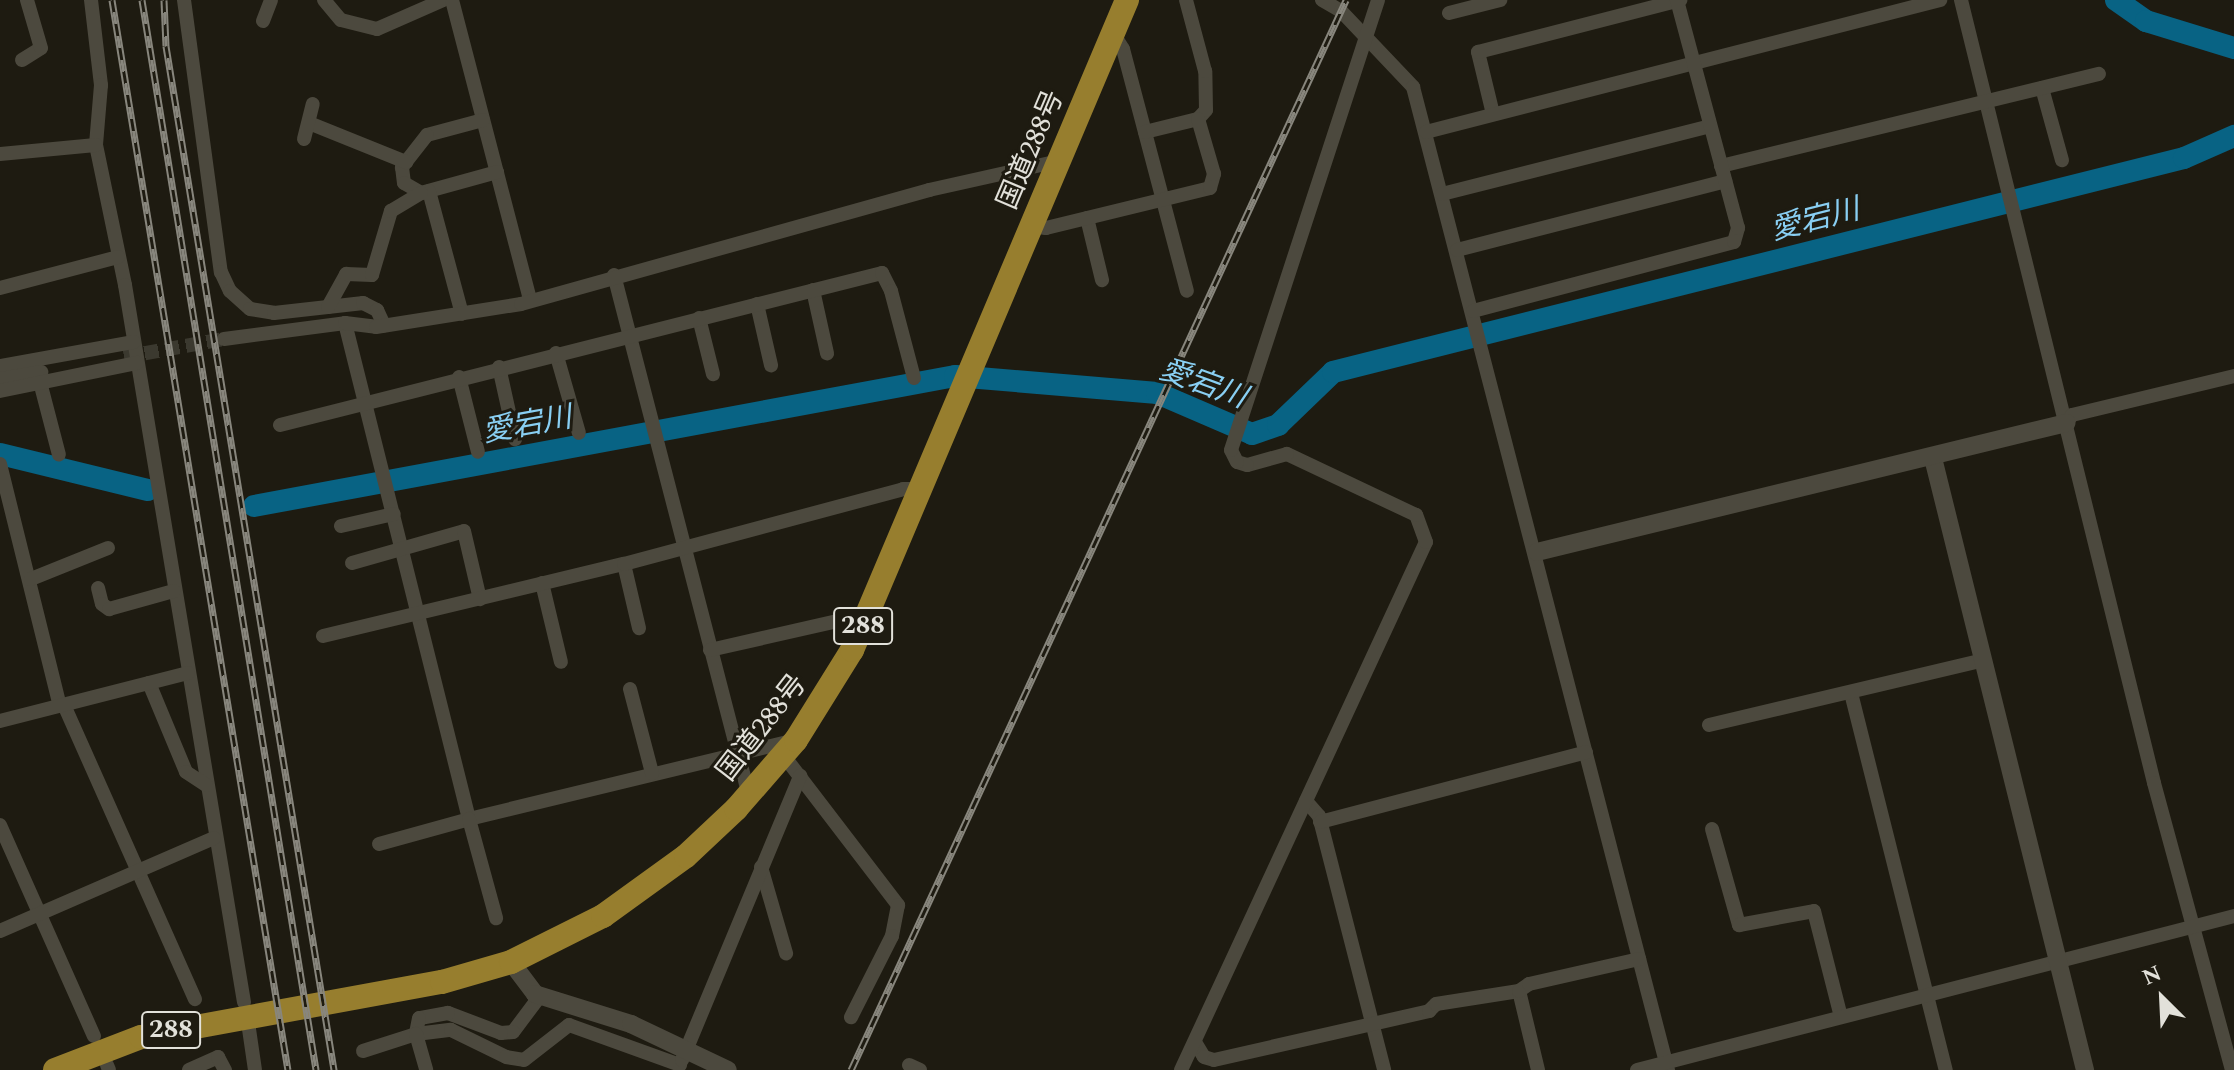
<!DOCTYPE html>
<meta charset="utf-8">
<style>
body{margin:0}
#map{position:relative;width:2234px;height:1070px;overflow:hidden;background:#1e1b11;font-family:Spectral,"Noto Sans JP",serif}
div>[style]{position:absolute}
.river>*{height:22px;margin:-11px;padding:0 11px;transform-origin:11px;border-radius:11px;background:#086384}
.street-tunnel>*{height:14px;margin-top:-7px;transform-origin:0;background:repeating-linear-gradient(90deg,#3b392f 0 14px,transparent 0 21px)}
.street>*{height:14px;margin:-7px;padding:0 7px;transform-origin:7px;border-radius:7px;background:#4c493e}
.secondary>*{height:18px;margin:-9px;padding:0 9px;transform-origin:9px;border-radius:9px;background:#4c493e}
.highway>*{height:24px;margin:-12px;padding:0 12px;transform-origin:12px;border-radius:12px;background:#977e2e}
.rail>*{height:7px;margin-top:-3.5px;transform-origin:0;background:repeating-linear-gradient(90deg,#1e1b11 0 12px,#88867d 0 24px);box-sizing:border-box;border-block:2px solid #88867d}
span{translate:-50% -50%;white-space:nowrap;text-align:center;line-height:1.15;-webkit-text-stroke:6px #1e1b11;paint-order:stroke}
.shield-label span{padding:2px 6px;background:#1e1b11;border:2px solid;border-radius:6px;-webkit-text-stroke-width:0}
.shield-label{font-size:26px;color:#e2e1da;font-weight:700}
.street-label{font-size:28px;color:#e2e1da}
.water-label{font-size:30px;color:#89cff3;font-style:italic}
.north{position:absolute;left:2122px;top:958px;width:80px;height:80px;-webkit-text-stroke:6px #1e1b11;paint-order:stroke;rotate:336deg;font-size:22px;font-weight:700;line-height:32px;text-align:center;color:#e2e1da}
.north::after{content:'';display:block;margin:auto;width:28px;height:36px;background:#e2e1da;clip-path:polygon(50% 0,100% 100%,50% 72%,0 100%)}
</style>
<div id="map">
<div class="river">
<div style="left:2116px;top:0;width:37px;rotate:35deg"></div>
<div style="left:2146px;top:21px;width:92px;rotate:17.1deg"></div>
<div style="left:0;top:454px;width:152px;rotate:13.7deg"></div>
<div style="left:254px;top:506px;width:713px;rotate:-10.51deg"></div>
<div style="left:955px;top:376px;width:203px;rotate:4.8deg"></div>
<div style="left:1157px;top:393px;width:103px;rotate:23.3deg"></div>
<div style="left:1252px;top:434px;width:28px;rotate:-19deg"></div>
<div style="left:1278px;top:425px;width:76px;rotate:-43.9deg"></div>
<div style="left:1333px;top:372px;width:877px;rotate:-14.12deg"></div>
<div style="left:2184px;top:158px;width:55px;rotate:-23.7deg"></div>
</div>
<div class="street-tunnel">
<div style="left:124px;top:357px;width:102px;rotate:-10.2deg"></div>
</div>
<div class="street">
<div style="left:91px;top:0;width:86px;rotate:83.3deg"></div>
<div style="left:101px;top:85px;width:60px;rotate:94.8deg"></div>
<div style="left:96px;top:145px;width:143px;rotate:78.3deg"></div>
<div style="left:125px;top:285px;width:727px;rotate:80.58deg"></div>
<div style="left:184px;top:0;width:275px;rotate:82.3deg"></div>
<div style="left:221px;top:272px;width:21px;rotate:65deg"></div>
<div style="left:230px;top:291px;width:27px;rotate:42deg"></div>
<div style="left:250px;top:309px;width:24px;rotate:9deg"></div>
<div style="left:274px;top:313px;width:90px;rotate:-6.4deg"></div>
<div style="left:363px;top:303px;width:16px;rotate:27deg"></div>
<div style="left:377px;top:310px;width:17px;rotate:65deg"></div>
<div style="left:324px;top:0;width:26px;rotate:50deg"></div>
<div style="left:341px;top:20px;width:37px;rotate:14deg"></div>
<div style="left:377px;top:29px;width:72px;rotate:-23.7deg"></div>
<div style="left:452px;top:0;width:309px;rotate:75.4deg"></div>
<div style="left:1322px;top:0;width:22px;rotate:30deg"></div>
<div style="left:1341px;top:11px;width:105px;rotate:46.5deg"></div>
<div style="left:1413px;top:87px;width:1016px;rotate:75.46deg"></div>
<div style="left:1961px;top:0;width:806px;rotate:76.15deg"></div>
<div style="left:2154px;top:783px;width:297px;rotate:74.8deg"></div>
<div style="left:1449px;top:13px;width:53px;rotate:-14.3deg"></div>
<div style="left:263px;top:21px;width:22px;rotate:-69deg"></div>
<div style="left:1113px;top:33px;width:19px;rotate:58deg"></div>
<div style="left:1123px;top:49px;width:250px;rotate:75.2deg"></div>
<div style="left:22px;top:60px;width:22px;rotate:-32deg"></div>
<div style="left:41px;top:48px;width:50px;rotate:-106.3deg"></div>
<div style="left:2042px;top:88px;width:75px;rotate:74.5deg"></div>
<div style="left:1493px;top:114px;width:64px;rotate:-103.6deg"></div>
<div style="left:1478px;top:52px;width:209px;rotate:-14.4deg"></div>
<div style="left:483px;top:120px;width:58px;rotate:165deg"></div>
<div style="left:427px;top:135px;width:41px;rotate:128deg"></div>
<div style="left:402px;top:167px;width:16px;rotate:83deg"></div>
<div style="left:404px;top:183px;width:20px;rotate:30deg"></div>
<div style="left:421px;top:193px;width:79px;rotate:-15.4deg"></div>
<div style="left:309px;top:123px;width:105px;rotate:21.9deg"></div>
<div style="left:1145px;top:132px;width:55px;rotate:-13.8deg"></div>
<div style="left:1198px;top:119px;width:12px;rotate:-48deg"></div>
<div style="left:1206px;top:110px;width:39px;rotate:-91deg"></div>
<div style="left:1205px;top:71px;width:73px;rotate:-105deg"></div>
<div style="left:1426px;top:132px;width:531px;rotate:-14.4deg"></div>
<div style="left:304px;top:139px;width:36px;rotate:-76deg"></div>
<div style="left:0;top:154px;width:96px;rotate:-5.4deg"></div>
<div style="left:1721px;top:166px;width:389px;rotate:-13.7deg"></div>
<div style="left:429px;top:191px;width:127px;rotate:75deg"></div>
<div style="left:1442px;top:194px;width:276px;rotate:-14.2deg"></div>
<div style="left:1087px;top:218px;width:64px;rotate:76.4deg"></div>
<div style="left:1031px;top:226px;width:15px;rotate:8deg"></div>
<div style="left:1046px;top:228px;width:169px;rotate:-13.7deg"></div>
<div style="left:1210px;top:188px;width:15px;rotate:-74deg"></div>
<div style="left:1214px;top:174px;width:57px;rotate:-106.2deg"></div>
<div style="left:1457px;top:250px;width:277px;rotate:-14.4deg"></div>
<div style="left:614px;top:275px;width:538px;rotate:75.47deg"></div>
<div style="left:0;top:288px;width:122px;rotate:-14.7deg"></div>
<div style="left:813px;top:290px;width:65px;rotate:77.5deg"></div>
<div style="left:757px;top:304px;width:63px;rotate:77.1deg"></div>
<div style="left:328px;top:307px;width:38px;rotate:-61deg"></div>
<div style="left:346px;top:274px;width:26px;rotate:2deg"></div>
<div style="left:372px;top:275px;width:67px;rotate:-73.5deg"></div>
<div style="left:391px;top:211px;width:35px;rotate:-31deg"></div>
<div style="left:1473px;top:311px;width:270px;rotate:-14.8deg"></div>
<div style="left:1734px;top:242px;width:15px;rotate:-74deg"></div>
<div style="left:1738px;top:228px;width:236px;rotate:-105deg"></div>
<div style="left:699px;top:318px;width:58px;rotate:76deg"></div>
<div style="left:345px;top:323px;width:511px;rotate:75.96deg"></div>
<div style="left:469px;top:819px;width:336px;rotate:-13.6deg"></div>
<div style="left:224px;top:339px;width:122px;rotate:-7.5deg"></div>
<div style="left:345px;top:323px;width:31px;rotate:7deg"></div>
<div style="left:376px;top:327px;width:147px;rotate:-9deg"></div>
<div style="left:521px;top:304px;width:424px;rotate:-15.6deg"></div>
<div style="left:929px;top:190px;width:133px;rotate:-12.6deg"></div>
<div style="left:556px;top:353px;width:83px;rotate:74deg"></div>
<div style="left:0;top:366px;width:136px;rotate:-10.2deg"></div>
<div style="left:499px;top:367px;width:74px;rotate:77.5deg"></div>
<div style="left:459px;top:377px;width:77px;rotate:75.8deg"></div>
<div style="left:0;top:379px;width:42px;rotate:-9.7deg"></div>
<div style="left:40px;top:382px;width:75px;rotate:75.4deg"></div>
<div style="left:0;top:391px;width:140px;rotate:-11.6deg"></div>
<div style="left:2066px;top:423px;width:10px;rotate:-53deg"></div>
<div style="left:2072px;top:415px;width:167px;rotate:-13.5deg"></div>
<div style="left:280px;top:425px;width:621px;rotate:-14.17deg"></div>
<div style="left:882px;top:273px;width:20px;rotate:63deg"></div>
<div style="left:891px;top:291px;width:90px;rotate:75.2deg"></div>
<div style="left:0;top:464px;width:249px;rotate:76.1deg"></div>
<div style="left:341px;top:526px;width:54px;rotate:-12.8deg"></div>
<div style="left:352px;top:563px;width:116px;rotate:-15.9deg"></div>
<div style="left:464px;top:531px;width:70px;rotate:76.8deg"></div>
<div style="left:624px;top:564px;width:66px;rotate:76.8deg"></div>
<div style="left:31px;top:579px;width:83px;rotate:-21.9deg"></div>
<div style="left:542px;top:583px;width:81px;rotate:76.5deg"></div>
<div style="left:98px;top:588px;width:16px;rotate:76deg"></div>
<div style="left:102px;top:604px;width:9px;rotate:36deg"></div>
<div style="left:109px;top:609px;width:67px;rotate:-15.5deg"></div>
<div style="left:323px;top:636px;width:309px;rotate:-13.5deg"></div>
<div style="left:624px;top:564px;width:289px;rotate:-15deg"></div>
<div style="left:903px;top:489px;width:19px"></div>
<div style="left:710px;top:650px;width:163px;rotate:-12.8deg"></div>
<div style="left:149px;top:683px;width:96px;rotate:67.4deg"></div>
<div style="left:186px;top:772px;width:24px;rotate:33deg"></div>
<div style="left:630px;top:689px;width:87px;rotate:75.3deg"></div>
<div style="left:1851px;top:693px;width:389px;rotate:75.9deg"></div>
<div style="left:64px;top:705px;width:322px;rotate:66deg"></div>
<div style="left:0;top:721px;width:194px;rotate:-14.3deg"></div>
<div style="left:1709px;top:725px;width:282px;rotate:-13.3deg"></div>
<div style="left:784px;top:756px;width:188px;rotate:52.6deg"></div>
<div style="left:898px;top:905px;width:32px;rotate:101deg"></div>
<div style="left:892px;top:936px;width:91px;rotate:116.8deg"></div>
<div style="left:1306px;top:801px;width:20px;rotate:49deg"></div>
<div style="left:1319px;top:816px;width:262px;rotate:75.6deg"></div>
<div style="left:1320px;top:822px;width:275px;rotate:-14.7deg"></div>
<div style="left:0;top:825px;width:231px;rotate:66deg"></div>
<div style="left:1712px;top:829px;width:100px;rotate:74.3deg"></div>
<div style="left:1739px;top:925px;width:76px;rotate:-10.6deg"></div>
<div style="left:1814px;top:911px;width:109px;rotate:75.7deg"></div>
<div style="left:379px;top:844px;width:93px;rotate:-15.5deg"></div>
<div style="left:469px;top:819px;width:103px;rotate:74.7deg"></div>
<div style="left:761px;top:867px;width:90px;rotate:73.8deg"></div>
<div style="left:0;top:931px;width:233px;rotate:-23.5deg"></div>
<div style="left:540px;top:996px;width:45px;rotate:126.9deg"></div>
<div style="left:513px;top:1032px;width:12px;rotate:175deg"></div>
<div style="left:501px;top:1033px;width:57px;rotate:-159.3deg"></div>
<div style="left:448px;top:1013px;width:29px;rotate:170deg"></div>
<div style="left:419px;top:1018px;width:16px;rotate:101deg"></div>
<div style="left:416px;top:1034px;width:35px;rotate:-7deg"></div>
<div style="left:451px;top:1030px;width:61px;rotate:26.1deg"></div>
<div style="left:506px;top:1057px;width:18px;rotate:9deg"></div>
<div style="left:524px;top:1060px;width:57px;rotate:-37.9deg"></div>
<div style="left:569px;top:1025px;width:118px;rotate:19.8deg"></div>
<div style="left:249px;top:1029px;width:41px;rotate:81.7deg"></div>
<div style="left:1195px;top:1042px;width:17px;rotate:59deg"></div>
<div style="left:1204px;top:1057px;width:10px;rotate:17deg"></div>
<div style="left:1214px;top:1060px;width:221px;rotate:-12.8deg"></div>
<div style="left:1429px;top:1011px;width:10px;rotate:-45deg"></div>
<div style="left:1436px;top:1004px;width:84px;rotate:-8.9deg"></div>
<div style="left:363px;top:1051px;width:56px;rotate:-17.8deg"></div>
<div style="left:416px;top:1034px;width:37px;rotate:74deg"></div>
<div style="left:682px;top:1060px;width:308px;rotate:-67.4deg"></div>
<div style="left:107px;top:1065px;width:5px;rotate:68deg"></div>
<div style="left:909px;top:1065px;width:12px;rotate:24deg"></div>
<div style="left:189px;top:1070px;width:32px;rotate:-24deg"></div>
<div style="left:218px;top:1057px;width:15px;rotate:62deg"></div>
<div style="left:1181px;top:1070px;width:582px;rotate:-65.11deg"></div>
<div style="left:1426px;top:542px;width:29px;rotate:-110deg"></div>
<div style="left:1416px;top:515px;width:143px;rotate:-154.7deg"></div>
<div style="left:1287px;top:454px;width:41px;rotate:164.6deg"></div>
<div style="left:1247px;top:465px;width:10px;rotate:-163deg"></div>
<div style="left:1237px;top:462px;width:13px;rotate:-117deg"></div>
<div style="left:1231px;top:450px;width:473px;rotate:-71.9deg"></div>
<div style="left:1538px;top:1070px;width:81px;rotate:-103.5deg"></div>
<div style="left:1519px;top:991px;width:12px;rotate:-35deg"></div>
<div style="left:1529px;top:984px;width:113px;rotate:-12.8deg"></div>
<div style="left:1637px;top:1070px;width:617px;rotate:-14.46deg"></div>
</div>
<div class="secondary">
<div style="left:1933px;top:458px;width:631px;rotate:76.05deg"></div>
<div style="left:1537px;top:552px;width:545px;rotate:-13.7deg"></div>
<div style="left:511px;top:962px;width:40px;rotate:53deg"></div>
<div style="left:535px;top:994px;width:101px;rotate:17.4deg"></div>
<div style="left:631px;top:1024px;width:107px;rotate:25.4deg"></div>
</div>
<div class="highway">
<div style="left:55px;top:1070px;width:92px;rotate:-21deg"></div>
<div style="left:141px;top:1037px;width:306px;rotate:-10.4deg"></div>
<div style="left:442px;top:982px;width:72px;rotate:-16.2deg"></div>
<div style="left:511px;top:962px;width:103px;rotate:-26.6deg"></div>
<div style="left:603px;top:916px;width:102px;rotate:-35.9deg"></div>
<div style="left:686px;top:856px;width:69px;rotate:-43.2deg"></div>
<div style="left:736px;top:809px;width:91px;rotate:-49deg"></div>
<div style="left:796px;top:740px;width:106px;rotate:-58.1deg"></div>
<div style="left:852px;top:650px;width:706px;rotate:-67.07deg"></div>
</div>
<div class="rail">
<div style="left:112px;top:0;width:1084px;rotate:80.66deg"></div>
<div style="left:142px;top:0;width:1084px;rotate:80.76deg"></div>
<div style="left:164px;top:0;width:46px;rotate:87.5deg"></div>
<div style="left:166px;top:46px;width:1038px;rotate:80.68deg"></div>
<div style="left:851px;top:1070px;width:1179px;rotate:-65.17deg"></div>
</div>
<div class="shield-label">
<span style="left:863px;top:626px">288</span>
<span style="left:171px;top:1030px">288</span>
</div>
<div class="street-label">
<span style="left:1031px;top:150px;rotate:-67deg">国道288号</span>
<span style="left:762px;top:728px;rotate:-52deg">国道288号</span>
</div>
<div class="water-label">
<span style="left:1815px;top:220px;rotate:-14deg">愛宕川</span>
<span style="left:1203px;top:384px;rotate:20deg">愛宕川</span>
<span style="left:527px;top:425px;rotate:-10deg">愛宕川</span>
</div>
<div class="north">N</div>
</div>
